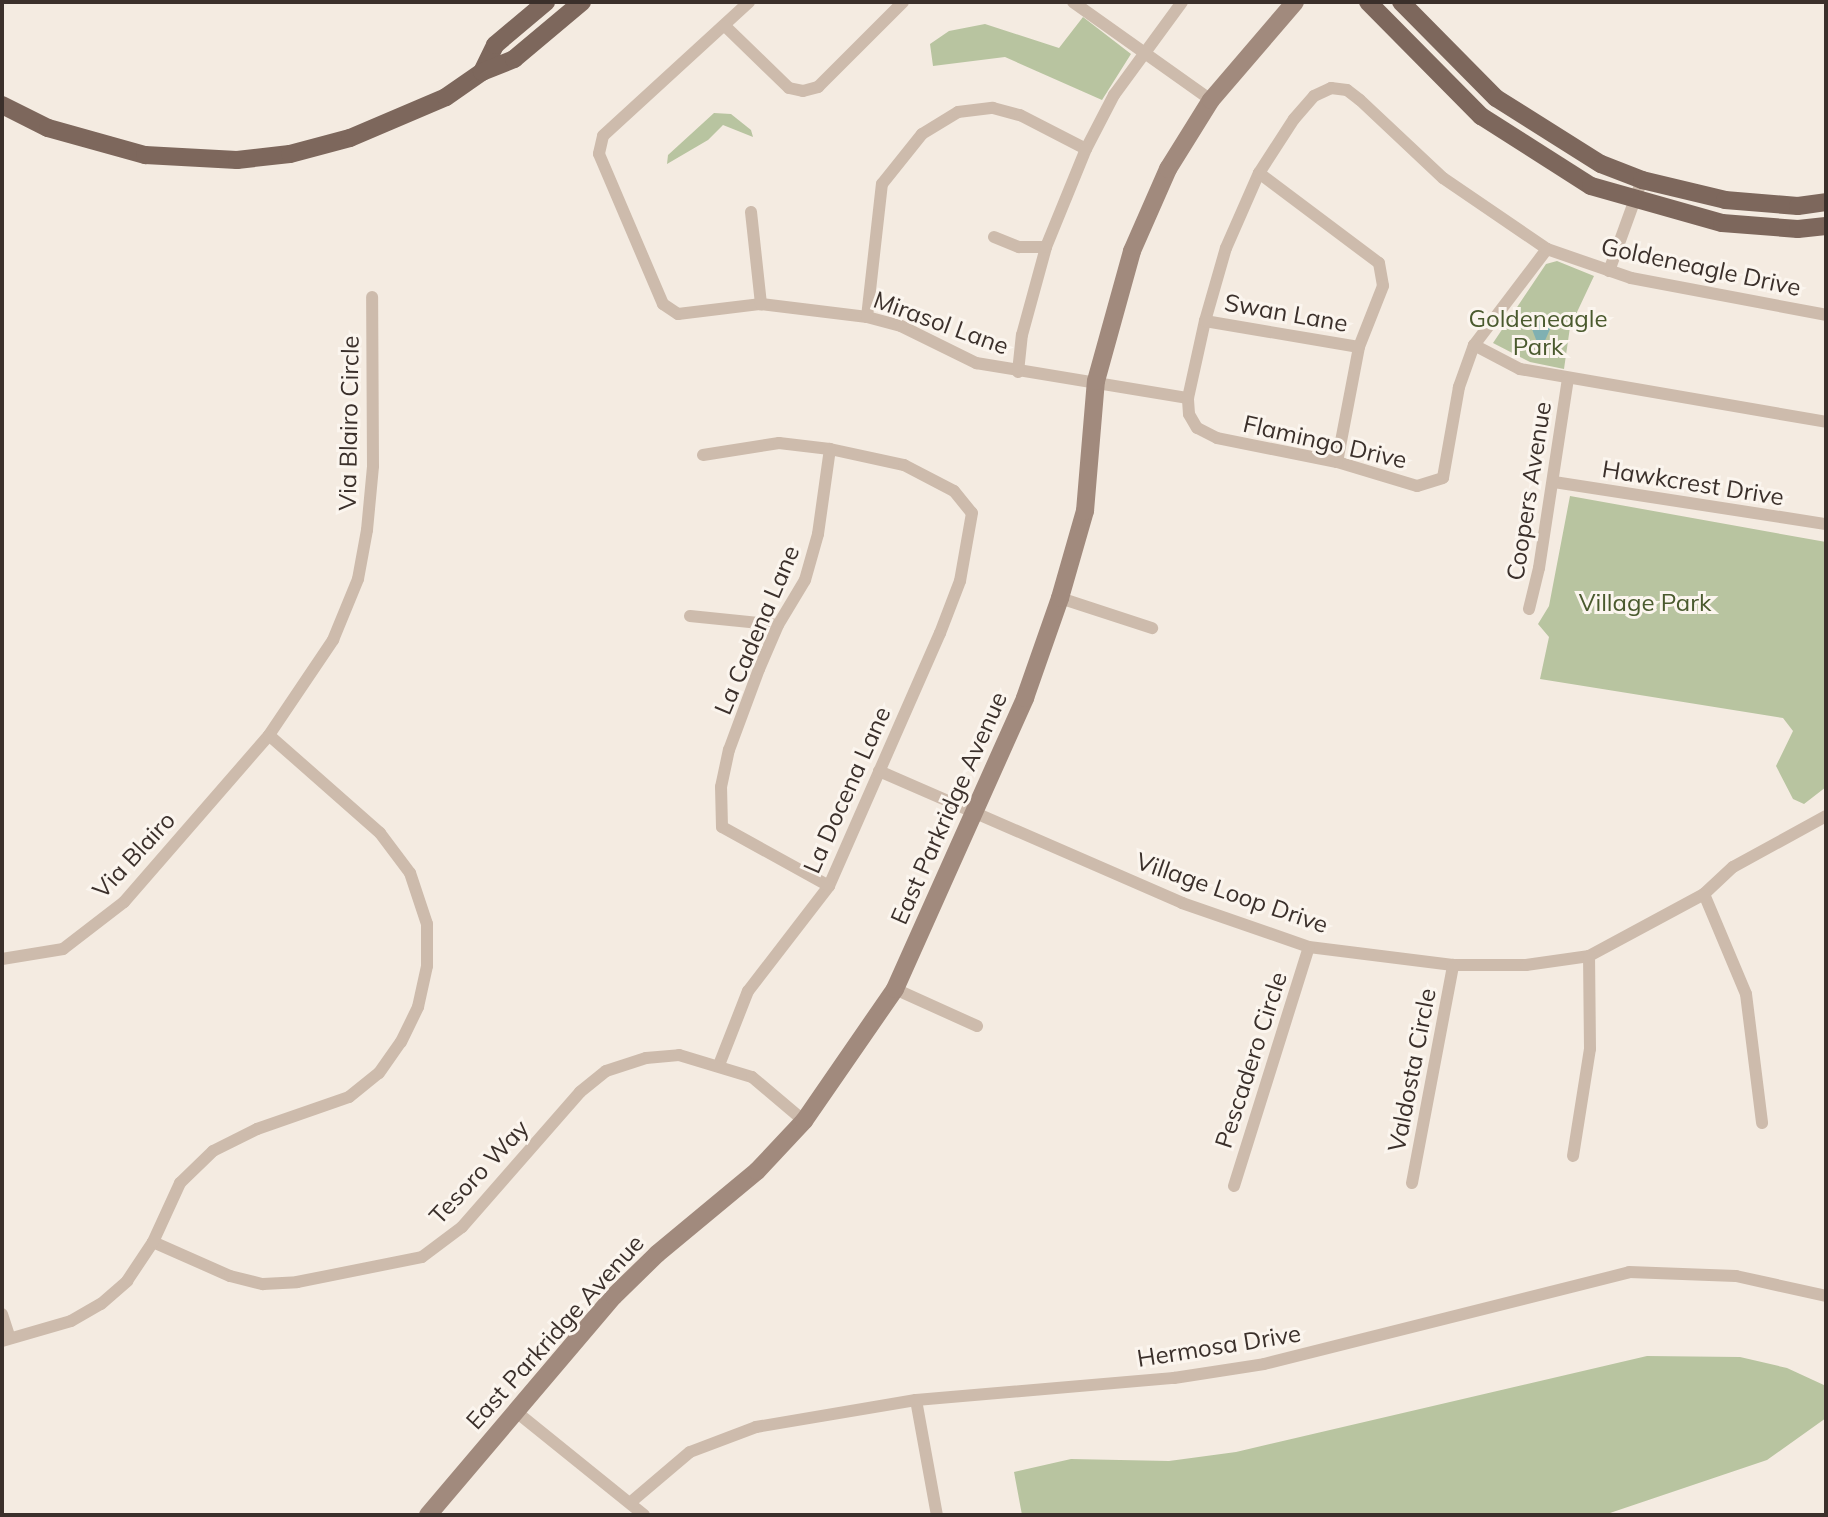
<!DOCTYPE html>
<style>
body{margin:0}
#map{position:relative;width:1828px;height:1517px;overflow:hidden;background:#f4ebe1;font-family:Mulish,sans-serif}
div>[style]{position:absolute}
.green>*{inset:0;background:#b8c4a0}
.water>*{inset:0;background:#7fb0b2}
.minor>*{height:12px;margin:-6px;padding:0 6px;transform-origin:6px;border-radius:6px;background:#cdbbac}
.secondary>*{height:18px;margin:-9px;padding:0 9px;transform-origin:9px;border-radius:9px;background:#a18a7d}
.primary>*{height:18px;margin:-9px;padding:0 9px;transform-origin:9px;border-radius:9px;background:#7d675c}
span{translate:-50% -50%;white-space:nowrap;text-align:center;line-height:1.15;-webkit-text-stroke:6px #fbf5ee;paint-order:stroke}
.street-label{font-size:24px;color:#3b302b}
.park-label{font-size:24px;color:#4a5a2e}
.frame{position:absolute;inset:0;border:4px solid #3b302b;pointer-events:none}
</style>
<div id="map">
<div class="green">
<div style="clip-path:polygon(1083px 17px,1131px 54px,1102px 100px,1005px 57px,933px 66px,930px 44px,949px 31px,985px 24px,1059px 48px)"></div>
<div style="clip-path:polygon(714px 113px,731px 114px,751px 130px,753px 137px,723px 125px,708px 140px,667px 164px,668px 155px)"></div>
<div style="clip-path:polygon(1557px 261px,1594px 276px,1570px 327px,1564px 369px,1530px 362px,1493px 343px,1546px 264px)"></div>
<div style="clip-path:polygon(1570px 496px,1826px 542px,1826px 787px,1804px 804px,1793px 799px,1776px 766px,1793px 731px,1783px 718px,1540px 679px,1549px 637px,1538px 624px,1549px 606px)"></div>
<div style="clip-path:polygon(1647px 1356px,1740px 1357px,1787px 1368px,1826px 1386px,1826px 1418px,1767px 1460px,1604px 1515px,1022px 1515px,1014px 1472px,1071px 1459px,1169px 1461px,1236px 1452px)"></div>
</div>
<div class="water">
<div style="clip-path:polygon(1533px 315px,1543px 316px,1551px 327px,1543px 345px,1537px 342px,1530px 324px)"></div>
</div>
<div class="minor">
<div style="left:749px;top:2px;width:198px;rotate:137.5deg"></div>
<div style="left:603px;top:136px;width:18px;rotate:103deg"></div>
<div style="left:599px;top:154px;width:163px;rotate:66.9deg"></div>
<div style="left:663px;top:304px;width:18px;rotate:34deg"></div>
<div style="left:678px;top:314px;width:84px;rotate:-6.9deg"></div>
<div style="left:761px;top:304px;width:107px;rotate:7deg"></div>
<div style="left:867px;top:317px;width:35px;rotate:15deg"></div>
<div style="left:901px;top:326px;width:84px;rotate:26.3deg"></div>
<div style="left:976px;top:363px;width:215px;rotate:9.4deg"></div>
<div style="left:1073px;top:2px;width:169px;rotate:35.4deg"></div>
<div style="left:725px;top:26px;width:89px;rotate:44.1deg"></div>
<div style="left:789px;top:88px;width:14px;rotate:12deg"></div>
<div style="left:803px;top:91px;width:16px;rotate:-15deg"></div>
<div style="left:818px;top:87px;width:120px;rotate:-45deg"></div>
<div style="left:1259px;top:173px;width:150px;rotate:36.9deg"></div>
<div style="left:1379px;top:263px;width:23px;rotate:80deg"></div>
<div style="left:1383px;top:286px;width:66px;rotate:111.5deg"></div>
<div style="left:1359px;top:347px;width:117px;rotate:100.8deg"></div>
<div style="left:751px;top:212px;width:93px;rotate:83.8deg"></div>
<div style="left:994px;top:237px;width:27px;rotate:22deg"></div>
<div style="left:1019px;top:247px;width:27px"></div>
<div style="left:1547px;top:249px;width:121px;rotate:127.2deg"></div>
<div style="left:1474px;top:345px;width:45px;rotate:109.7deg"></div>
<div style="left:1459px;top:387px;width:92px;rotate:100deg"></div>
<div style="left:1443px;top:478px;width:27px;rotate:163deg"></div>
<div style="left:1417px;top:486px;width:84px;rotate:-163.3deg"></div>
<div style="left:1337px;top:462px;width:122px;rotate:-168.7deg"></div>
<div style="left:1217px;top:438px;width:22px;rotate:-153deg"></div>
<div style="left:1197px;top:428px;width:16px;rotate:-120deg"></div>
<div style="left:1189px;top:414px;width:16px;rotate:-94deg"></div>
<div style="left:1188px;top:398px;width:79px;rotate:-77.6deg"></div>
<div style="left:1205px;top:321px;width:76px;rotate:-74deg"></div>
<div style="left:1226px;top:248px;width:82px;rotate:-66.3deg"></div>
<div style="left:1259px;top:173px;width:64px;rotate:-57.1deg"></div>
<div style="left:1294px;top:119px;width:30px;rotate:-49deg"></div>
<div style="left:1314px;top:96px;width:19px;rotate:-25deg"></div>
<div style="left:1331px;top:88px;width:16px;rotate:7deg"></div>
<div style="left:1347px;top:90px;width:16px;rotate:38deg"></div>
<div style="left:1360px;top:100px;width:114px;rotate:43.2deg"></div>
<div style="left:1443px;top:178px;width:126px;rotate:34.3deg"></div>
<div style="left:1547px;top:249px;width:89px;rotate:19deg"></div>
<div style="left:1631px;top:278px;width:198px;rotate:10.7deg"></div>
<div style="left:1609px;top:271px;width:97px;rotate:-70.1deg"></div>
<div style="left:867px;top:317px;width:134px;rotate:-83.6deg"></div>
<div style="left:882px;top:184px;width:64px;rotate:-51.3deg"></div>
<div style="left:922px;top:134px;width:42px;rotate:-31.4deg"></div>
<div style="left:958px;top:112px;width:35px;rotate:-7deg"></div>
<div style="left:993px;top:108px;width:28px;rotate:15deg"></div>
<div style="left:1020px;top:115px;width:74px;rotate:27.3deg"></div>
<div style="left:1205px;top:321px;width:156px;rotate:9.6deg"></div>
<div style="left:1474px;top:345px;width:52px;rotate:27.6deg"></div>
<div style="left:1520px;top:369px;width:311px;rotate:9.8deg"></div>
<div style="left:1018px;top:372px;width:37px;rotate:-84deg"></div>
<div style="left:1022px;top:335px;width:91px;rotate:-74.7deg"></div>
<div style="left:1046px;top:247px;width:106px;rotate:-67.8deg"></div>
<div style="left:1086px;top:149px;width:61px;rotate:-62.6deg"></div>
<div style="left:1114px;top:95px;width:115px;rotate:-53.8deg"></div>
<div style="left:703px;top:455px;width:77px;rotate:-9deg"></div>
<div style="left:779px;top:443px;width:51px;rotate:6.7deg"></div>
<div style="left:830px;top:449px;width:76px;rotate:12.2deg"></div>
<div style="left:904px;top:465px;width:56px;rotate:27.5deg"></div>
<div style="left:954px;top:491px;width:28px;rotate:51deg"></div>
<div style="left:972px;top:513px;width:69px;rotate:100deg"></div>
<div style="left:960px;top:581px;width:56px;rotate:111deg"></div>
<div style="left:940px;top:633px;width:276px;rotate:113.7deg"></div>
<div style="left:829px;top:886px;width:133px;rotate:127.6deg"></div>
<div style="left:748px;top:991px;width:79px;rotate:111.4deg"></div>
<div style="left:1554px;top:482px;width:275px;rotate:8.8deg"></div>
<div style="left:1060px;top:598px;width:97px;rotate:18.1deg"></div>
<div style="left:1529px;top:609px;width:42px;rotate:-76.3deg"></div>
<div style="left:1539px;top:568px;width:191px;rotate:-81.3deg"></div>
<div style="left:690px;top:616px;width:88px;rotate:5.8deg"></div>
<div style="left:879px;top:771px;width:331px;rotate:23.5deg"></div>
<div style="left:1182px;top:903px;width:134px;rotate:19.1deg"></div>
<div style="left:1309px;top:947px;width:145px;rotate:7.1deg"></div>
<div style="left:1453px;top:965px;width:73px"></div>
<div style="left:1526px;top:965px;width:64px;rotate:-8.1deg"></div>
<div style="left:1589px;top:956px;width:131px;rotate:-28.3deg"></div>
<div style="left:1704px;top:894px;width:40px;rotate:-43deg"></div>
<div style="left:1733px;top:867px;width:106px;rotate:-28.7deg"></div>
<div style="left:829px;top:886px;width:122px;rotate:-151.1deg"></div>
<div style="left:722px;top:827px;width:40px;rotate:-91.4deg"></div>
<div style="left:721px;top:787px;width:38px;rotate:-78deg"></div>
<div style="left:729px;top:750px;width:86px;rotate:-69.7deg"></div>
<div style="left:759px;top:669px;width:48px;rotate:-66.6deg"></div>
<div style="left:778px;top:625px;width:52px;rotate:-59deg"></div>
<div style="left:805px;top:580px;width:48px;rotate:-74.2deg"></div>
<div style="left:818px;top:534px;width:86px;rotate:-82deg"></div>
<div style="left:1704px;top:894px;width:108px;rotate:67.2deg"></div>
<div style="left:1746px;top:994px;width:130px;rotate:82.9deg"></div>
<div style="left:2px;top:959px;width:62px;rotate:-9.3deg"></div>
<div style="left:63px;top:949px;width:77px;rotate:-37.6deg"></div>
<div style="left:124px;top:902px;width:221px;rotate:-49deg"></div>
<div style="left:269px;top:735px;width:115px;rotate:-56deg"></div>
<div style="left:333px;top:640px;width:66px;rotate:-67.7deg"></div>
<div style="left:358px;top:579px;width:50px;rotate:-79.6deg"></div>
<div style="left:367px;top:530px;width:64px;rotate:-84.6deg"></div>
<div style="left:373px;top:466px;width:169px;rotate:-90.3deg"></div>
<div style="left:895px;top:989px;width:90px;rotate:24.3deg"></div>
<div style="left:1573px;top:1156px;width:108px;rotate:-81deg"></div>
<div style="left:1590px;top:1049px;width:93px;rotate:-90.6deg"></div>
<div style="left:1412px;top:1183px;width:222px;rotate:-79.3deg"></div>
<div style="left:1234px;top:1186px;width:250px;rotate:-72.6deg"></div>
<div style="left:153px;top:1242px;width:84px;rotate:23.8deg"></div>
<div style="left:230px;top:1276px;width:34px;rotate:14deg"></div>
<div style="left:263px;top:1284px;width:34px;rotate:-3deg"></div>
<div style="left:297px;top:1282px;width:127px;rotate:-11.3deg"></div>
<div style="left:422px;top:1257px;width:50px;rotate:-36.9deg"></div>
<div style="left:462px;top:1227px;width:179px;rotate:-48.8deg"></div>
<div style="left:580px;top:1092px;width:33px;rotate:-39deg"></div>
<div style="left:606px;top:1071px;width:42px;rotate:-18deg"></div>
<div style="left:646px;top:1058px;width:33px;rotate:-5deg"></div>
<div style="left:679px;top:1055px;width:76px;rotate:16.8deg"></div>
<div style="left:752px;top:1077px;width:68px;rotate:40.2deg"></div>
<div style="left:2px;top:1314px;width:25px;rotate:72deg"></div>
<div style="left:2px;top:1341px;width:72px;rotate:-16.2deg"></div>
<div style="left:71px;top:1321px;width:34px;rotate:-30deg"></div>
<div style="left:101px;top:1304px;width:35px;rotate:-41deg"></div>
<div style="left:127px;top:1281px;width:47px;rotate:-56.3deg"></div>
<div style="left:153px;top:1242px;width:65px;rotate:-65.4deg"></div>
<div style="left:180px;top:1183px;width:46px;rotate:-44.1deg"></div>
<div style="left:213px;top:1151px;width:49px;rotate:-26.6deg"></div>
<div style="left:257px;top:1129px;width:97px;rotate:-19.2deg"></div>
<div style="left:349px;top:1097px;width:38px;rotate:-39deg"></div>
<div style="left:379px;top:1073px;width:38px;rotate:-55deg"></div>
<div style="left:401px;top:1042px;width:39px;rotate:-64deg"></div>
<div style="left:418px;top:1007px;width:42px;rotate:-77.6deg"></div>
<div style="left:427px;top:966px;width:42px;rotate:-90deg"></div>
<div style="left:427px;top:924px;width:54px;rotate:-108.4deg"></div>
<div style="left:410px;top:873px;width:50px;rotate:-126.9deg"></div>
<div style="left:380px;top:833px;width:148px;rotate:-138.6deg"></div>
<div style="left:916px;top:1400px;width:117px;rotate:79.7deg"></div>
<div style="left:514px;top:1410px;width:167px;rotate:38.9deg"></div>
<div style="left:631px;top:1502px;width:77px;rotate:-40.3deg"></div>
<div style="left:690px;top:1452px;width:71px;rotate:-20.7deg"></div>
<div style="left:756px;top:1427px;width:162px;rotate:-9.6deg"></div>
<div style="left:916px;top:1400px;width:259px;rotate:-4.9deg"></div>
<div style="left:1174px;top:1378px;width:91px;rotate:-8.8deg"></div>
<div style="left:1264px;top:1364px;width:376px;rotate:-14.1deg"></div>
<div style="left:1629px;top:1272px;width:107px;rotate:2.1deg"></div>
<div style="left:1736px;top:1276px;width:92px;rotate:12.5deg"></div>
</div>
<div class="secondary">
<div style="left:428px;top:1515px;width:287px;rotate:-49.7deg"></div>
<div style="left:614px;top:1296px;width:60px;rotate:-44.3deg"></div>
<div style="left:657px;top:1254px;width:130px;rotate:-39.7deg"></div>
<div style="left:757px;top:1171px;width:69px;rotate:-46.8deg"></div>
<div style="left:804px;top:1121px;width:160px;rotate:-55.4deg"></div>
<div style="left:895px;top:989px;width:319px;rotate:-65.9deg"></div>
<div style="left:1025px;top:698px;width:106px;rotate:-70.7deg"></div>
<div style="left:1060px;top:598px;width:91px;rotate:-74deg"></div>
<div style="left:1085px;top:511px;width:130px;rotate:-85.2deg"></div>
<div style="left:1096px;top:381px;width:135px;rotate:-74.5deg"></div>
<div style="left:1132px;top:251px;width:90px;rotate:-66.3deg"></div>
<div style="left:1168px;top:169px;width:81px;rotate:-58.1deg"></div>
<div style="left:1211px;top:100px;width:129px;rotate:-49.4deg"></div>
</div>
<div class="primary">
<div style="left:1368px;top:2px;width:161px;rotate:45.3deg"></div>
<div style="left:1481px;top:116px;width:130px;rotate:32.5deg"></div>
<div style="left:1591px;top:186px;width:136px;rotate:15.8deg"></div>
<div style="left:1722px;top:223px;width:76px;rotate:4.5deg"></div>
<div style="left:1798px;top:229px;width:28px;rotate:-6deg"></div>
<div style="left:1401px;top:2px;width:135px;rotate:45.3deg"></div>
<div style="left:1496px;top:98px;width:124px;rotate:32.2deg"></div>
<div style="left:1601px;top:164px;width:44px;rotate:21.3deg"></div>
<div style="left:1642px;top:180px;width:85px;rotate:13.5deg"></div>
<div style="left:1725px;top:200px;width:73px;rotate:4.7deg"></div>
<div style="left:1798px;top:206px;width:28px;rotate:-8deg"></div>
<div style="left:482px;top:72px;width:30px;rotate:-64deg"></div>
<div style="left:495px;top:45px;width:67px;rotate:-40.1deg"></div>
<div style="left:2px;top:105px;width:51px;rotate:26.6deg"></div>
<div style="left:48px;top:128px;width:101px;rotate:15.6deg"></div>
<div style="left:145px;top:155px;width:92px;rotate:3.1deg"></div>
<div style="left:237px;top:160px;width:53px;rotate:-6.5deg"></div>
<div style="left:290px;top:154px;width:62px;rotate:-14.9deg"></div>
<div style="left:350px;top:138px;width:104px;rotate:-23.1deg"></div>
<div style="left:446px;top:97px;width:44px;rotate:-34.8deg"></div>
<div style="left:482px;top:72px;width:35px;rotate:-22deg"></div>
<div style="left:514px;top:59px;width:89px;rotate:-40deg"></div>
</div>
<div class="street-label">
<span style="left:1701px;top:267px;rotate:12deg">Goldeneagle Drive</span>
<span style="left:1286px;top:313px;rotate:10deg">Swan Lane</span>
<span style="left:941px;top:323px;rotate:20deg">Mirasol Lane</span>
<span style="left:349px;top:423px;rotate:-89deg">Via Blairo Circle</span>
<span style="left:1325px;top:442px;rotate:13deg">Flamingo Drive</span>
<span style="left:1693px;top:483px;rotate:9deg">Hawkcrest Drive</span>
<span style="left:1529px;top:491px;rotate:-81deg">Coopers Avenue</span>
<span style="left:757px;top:630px;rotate:-67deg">La Cadena Lane</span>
<span style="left:847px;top:790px;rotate:-66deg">La Docena Lane</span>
<span style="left:949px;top:808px;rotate:-66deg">East Parkridge Avenue</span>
<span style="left:134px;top:855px;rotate:-47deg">Via Blairo</span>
<span style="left:1232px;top:893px;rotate:19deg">Village Loop Drive</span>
<span style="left:1251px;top:1060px;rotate:-72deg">Pescadero Circle</span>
<span style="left:1412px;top:1070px;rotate:-79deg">Valdosta Circle</span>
<span style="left:479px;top:1172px;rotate:-47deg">Tesoro Way</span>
<span style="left:555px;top:1332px;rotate:-48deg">East Parkridge Avenue</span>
<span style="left:1219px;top:1346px;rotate:-9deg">Hermosa Drive</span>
</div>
<div class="park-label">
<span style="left:1538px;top:333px">Goldeneagle<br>Park</span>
<span style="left:1645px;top:603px">Village Park</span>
</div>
<div class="frame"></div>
</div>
